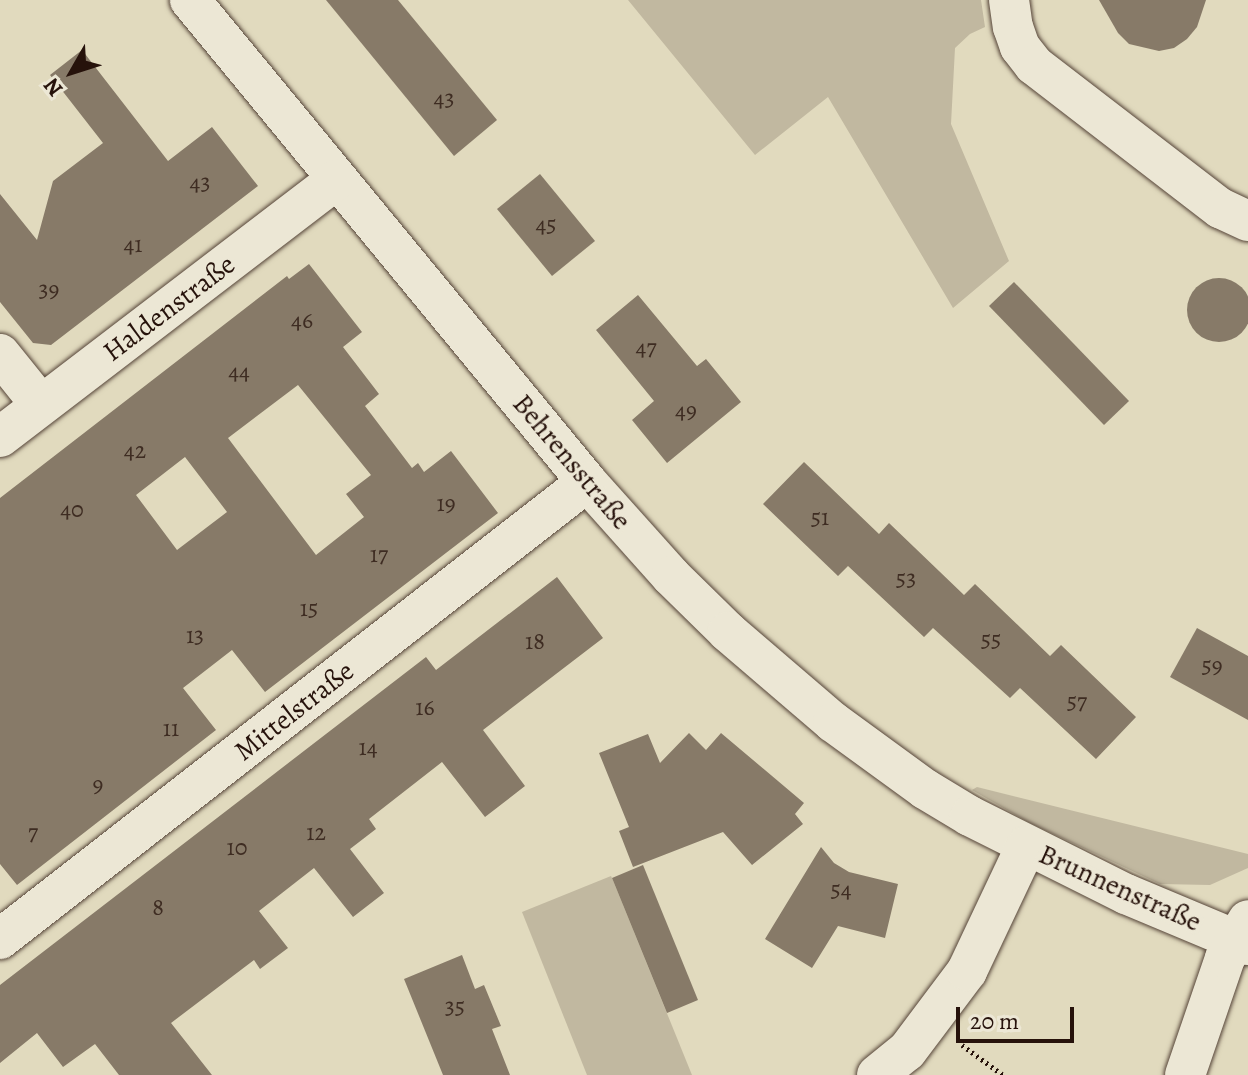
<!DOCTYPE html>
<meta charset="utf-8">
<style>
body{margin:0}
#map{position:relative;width:1248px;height:1075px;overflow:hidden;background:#e1dabe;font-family:Alegreya,serif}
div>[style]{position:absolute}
.green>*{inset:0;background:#c1b8a0}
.building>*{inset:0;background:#877a68}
.round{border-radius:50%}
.path>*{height:5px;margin-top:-2.5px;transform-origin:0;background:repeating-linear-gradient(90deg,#26120b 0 2px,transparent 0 6px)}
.roads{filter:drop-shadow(0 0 2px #554438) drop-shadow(0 0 2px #554438)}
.minor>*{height:40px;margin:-20px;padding:0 20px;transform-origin:20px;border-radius:20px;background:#ece7d5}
span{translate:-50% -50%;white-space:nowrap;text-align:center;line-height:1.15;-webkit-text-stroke:8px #ece7d5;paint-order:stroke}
.number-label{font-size:24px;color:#3e2c22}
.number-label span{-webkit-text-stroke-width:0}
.street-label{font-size:28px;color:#26120b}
.north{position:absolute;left:32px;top:32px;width:80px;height:80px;-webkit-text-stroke:6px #ece7d5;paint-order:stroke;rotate:231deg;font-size:22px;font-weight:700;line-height:32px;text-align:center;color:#26120b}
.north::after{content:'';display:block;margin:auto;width:28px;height:36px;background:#26120b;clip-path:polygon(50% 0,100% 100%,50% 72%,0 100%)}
.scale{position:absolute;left:956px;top:1007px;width:118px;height:36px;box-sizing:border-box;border:4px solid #26120b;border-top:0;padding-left:10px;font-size:24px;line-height:28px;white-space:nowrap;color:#26120b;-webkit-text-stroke:6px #ece7d5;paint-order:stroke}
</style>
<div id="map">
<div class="green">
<div style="clip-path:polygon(628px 0,981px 0,985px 27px,970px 34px,955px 48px,951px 124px,1009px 261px,953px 308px,828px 97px,755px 155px)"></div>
<div style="clip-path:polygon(977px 787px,1248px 854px,1248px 868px,1210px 885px,1160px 884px,1030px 823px,972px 790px)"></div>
<div style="clip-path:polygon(611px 876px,612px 878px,692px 1075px,587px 1075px,522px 912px)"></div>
</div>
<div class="building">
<div style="clip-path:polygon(326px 0,398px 0,497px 120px,454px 156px)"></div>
<div style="clip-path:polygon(1099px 0,1206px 0,1197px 27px,1187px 39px,1174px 48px,1159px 51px,1129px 44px,1118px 33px)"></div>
<div style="clip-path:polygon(82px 50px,168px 161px,212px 127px,258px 186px,51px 345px,33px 343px,0 302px,0 194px,37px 240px,53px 181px,103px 143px,50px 75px)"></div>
<div style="clip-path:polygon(540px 174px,595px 241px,552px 276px,497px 209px)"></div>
<div style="clip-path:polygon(evenodd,309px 264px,362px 332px,343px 347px,379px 394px,365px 406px,412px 468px,418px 463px,424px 472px,451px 451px,498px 513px,265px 692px,232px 650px,183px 688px,216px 730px,17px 885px,0 864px,0 498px,287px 276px,289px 279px,309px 264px,298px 385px,371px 475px,346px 494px,364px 517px,316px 555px,228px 438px,298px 385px,309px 264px,185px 457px,227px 512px,177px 550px,136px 495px,185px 457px)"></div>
<div class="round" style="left:1187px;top:278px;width:64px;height:64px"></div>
<div style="clip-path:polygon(1014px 282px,1129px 401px,1104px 425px,989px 306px)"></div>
<div style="clip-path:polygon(638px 295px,697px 366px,706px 359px,741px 402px,667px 463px,632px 420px,654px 401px,596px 330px)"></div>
<div style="clip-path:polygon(804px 462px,879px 534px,889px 523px,964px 595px,975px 584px,1050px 656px,1061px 645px,1136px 717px,1096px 759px,1020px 688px,1010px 698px,933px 628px,924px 637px,848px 566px,838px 576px,763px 504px)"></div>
<div style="clip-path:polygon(557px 577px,603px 638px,483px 730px,525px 786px,485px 817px,442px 762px,369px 819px,376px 829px,350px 849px,384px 893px,353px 917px,314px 868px,259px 911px,288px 948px,260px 969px,254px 960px,171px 1023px,212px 1075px,119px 1075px,95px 1044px,63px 1067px,37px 1033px,0 1063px,0 985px,426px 657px,436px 670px)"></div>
<div style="clip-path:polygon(1197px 628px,1248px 656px,1248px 720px,1170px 677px)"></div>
<div style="clip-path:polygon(689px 733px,706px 750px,721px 733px,804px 803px,795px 814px,803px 824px,752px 865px,723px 832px,633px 867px,619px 831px,629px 827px,599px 753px,648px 734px,660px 763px)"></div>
<div style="clip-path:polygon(821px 847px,834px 863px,849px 872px,898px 884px,885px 938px,838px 926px,812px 968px,765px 939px)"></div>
<div style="clip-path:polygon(643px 865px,698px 1000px,667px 1013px,612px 878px)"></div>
<div style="clip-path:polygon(462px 955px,475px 989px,484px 985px,501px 1026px,492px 1029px,510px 1075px,443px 1075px,404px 979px)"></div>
</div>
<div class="path">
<div style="left:962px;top:1045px;width:51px;rotate:36.2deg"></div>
</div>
<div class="roads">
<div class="minor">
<div style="left:190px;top:0;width:624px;rotate:50.52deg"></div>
<div style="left:587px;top:482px;width:126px;rotate:48.2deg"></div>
<div style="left:671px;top:576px;width:80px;rotate:44.5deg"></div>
<div style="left:728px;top:632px;width:138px;rotate:40.6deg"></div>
<div style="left:833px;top:722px;width:114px;rotate:36.1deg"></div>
<div style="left:925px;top:789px;width:52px;rotate:31deg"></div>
<div style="left:970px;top:816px;width:174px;rotate:26.6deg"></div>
<div style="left:1126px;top:894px;width:132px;rotate:22.7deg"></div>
<div style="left:1009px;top:0;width:27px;rotate:82deg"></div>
<div style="left:1013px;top:27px;width:21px;rotate:71deg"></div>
<div style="left:1020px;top:47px;width:23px;rotate:52deg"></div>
<div style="left:1034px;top:65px;width:235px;rotate:37.6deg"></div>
<div style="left:1220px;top:208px;width:31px;rotate:25deg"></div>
<div style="left:0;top:354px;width:65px;rotate:51.2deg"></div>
<div style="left:0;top:437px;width:424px;rotate:-37.4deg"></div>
<div style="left:0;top:939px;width:744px;rotate:-37.9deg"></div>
<div style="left:877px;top:1075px;width:38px;rotate:-39deg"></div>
<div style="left:907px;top:1051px;width:100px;rotate:-53.1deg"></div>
<div style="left:967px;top:971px;width:138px;rotate:-64.7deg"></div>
<div style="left:1185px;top:1075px;width:124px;rotate:-71.1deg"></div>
<div style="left:1225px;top:958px;width:44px;rotate:-58.8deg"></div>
</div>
</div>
<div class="number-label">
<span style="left:444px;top:99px">43</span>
<span style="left:200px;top:183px">43</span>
<span style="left:546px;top:225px">45</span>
<span style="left:133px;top:245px">41</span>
<span style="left:49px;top:290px">39</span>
<span style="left:302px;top:321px">46</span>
<span style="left:646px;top:348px">47</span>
<span style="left:239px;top:372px">44</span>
<span style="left:686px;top:411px">49</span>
<span style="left:135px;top:451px">42</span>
<span style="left:446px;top:504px">19</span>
<span style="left:72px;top:510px">40</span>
<span style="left:820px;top:518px">51</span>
<span style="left:379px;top:555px">17</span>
<span style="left:906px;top:579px">53</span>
<span style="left:309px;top:609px">15</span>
<span style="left:195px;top:636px">13</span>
<span style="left:991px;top:640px">55</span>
<span style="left:535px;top:642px">18</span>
<span style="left:1212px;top:666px">59</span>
<span style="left:1077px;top:702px">57</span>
<span style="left:425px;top:708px">16</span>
<span style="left:171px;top:729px">11</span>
<span style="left:368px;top:748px">14</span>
<span style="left:98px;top:785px">9</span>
<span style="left:33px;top:833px">7</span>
<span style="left:316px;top:833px">12</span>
<span style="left:237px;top:848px">10</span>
<span style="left:841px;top:890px">54</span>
<span style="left:158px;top:908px">8</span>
<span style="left:455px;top:1007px">35</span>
</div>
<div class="street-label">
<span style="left:169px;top:308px;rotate:-37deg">Haldenstraße</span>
<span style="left:572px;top:462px;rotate:50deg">Behrensstraße</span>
<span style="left:294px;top:711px;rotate:-38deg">Mittelstraße</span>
<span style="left:1120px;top:888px;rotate:24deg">Brunnenstraße</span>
</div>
<div class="north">N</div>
<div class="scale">20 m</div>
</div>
